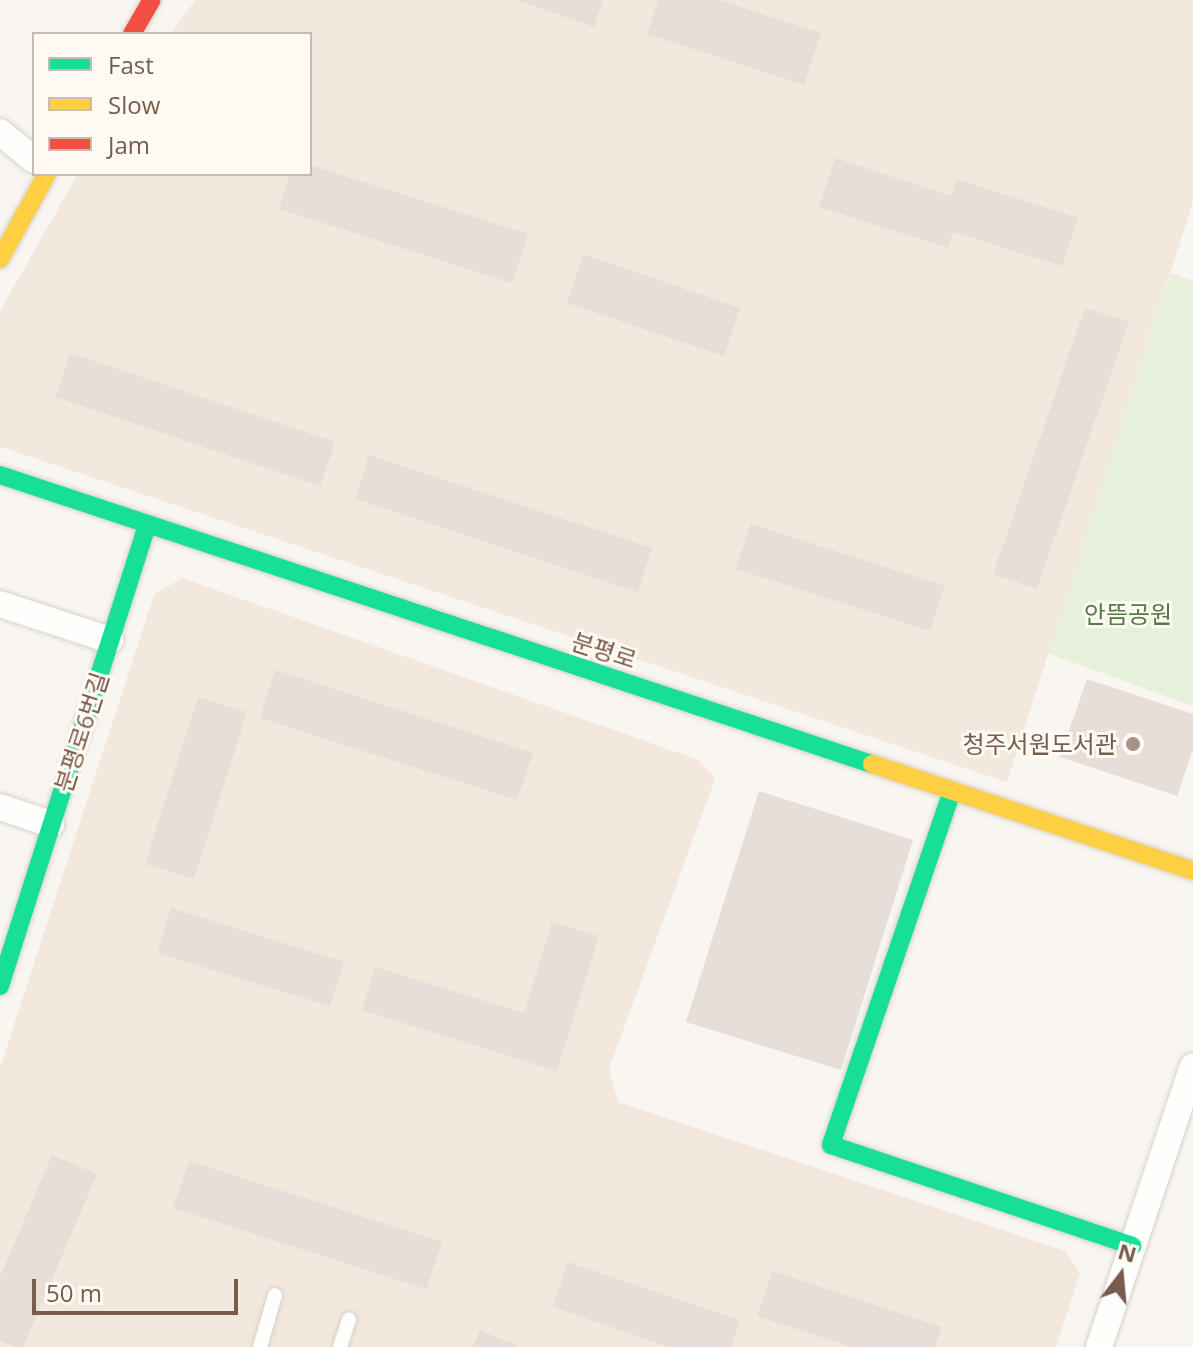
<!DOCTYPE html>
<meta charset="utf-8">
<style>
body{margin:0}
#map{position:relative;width:1193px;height:1347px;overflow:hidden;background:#f9f5f0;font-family:"Open Sans","Noto Sans KR",sans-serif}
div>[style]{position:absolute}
.residential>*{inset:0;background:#f2e8de}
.green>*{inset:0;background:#e7f0db}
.building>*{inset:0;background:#e6ded7}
.roads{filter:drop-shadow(0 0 2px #d7d1cb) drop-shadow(0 0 2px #d7d1cb)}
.lane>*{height:14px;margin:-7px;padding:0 7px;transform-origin:7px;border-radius:7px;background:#fefefd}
.street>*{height:26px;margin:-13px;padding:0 13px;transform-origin:13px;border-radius:13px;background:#fefefd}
.fast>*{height:18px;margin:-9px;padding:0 9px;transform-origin:9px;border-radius:9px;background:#16e098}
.slow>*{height:18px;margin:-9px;padding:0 9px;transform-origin:9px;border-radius:9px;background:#ffcf43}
.jam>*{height:18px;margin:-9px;padding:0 9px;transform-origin:9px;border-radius:9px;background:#f24e42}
.dots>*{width:22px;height:22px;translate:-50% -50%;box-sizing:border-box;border:4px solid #fffaf3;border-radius:50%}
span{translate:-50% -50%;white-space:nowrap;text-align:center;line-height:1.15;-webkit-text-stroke:6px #fffaf3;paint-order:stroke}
.park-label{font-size:24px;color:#537a41}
.street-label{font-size:24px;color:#7a5c4d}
.poi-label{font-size:24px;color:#7a5c4d}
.right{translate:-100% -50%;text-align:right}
.legend{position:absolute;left:32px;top:32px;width:280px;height:144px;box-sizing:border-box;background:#fffaf3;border:2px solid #cabbb1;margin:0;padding:10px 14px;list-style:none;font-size:24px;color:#7a5c4d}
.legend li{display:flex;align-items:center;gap:16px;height:40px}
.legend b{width:40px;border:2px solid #cabbb1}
.north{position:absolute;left:1081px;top:1235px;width:80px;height:80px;-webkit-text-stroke:6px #fffaf3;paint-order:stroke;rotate:16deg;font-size:22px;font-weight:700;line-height:32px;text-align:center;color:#7a5c4d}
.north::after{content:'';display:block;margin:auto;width:28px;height:36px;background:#7a5c4d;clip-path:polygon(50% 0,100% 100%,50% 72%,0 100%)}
.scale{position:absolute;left:32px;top:1279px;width:206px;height:36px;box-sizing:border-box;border:4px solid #7a5c4d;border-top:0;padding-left:10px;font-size:24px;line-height:28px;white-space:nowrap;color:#7a5c4d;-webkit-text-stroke:6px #fffaf3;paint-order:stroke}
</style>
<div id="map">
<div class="residential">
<div style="clip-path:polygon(195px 0,1193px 0,1193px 202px,1007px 782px,0 447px,0 311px,78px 174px,310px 174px,310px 34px,171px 34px)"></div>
<div style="clip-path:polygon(182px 578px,699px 760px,715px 779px,609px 1069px,618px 1102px,1065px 1251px,1080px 1273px,1056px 1347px,0 1347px,0 1068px,154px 595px)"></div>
</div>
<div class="green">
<div style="clip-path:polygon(1171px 273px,1193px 281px,1193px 706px,1047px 653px)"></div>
</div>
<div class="building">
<div style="clip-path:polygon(516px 0,603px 0,594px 27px)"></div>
<div style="clip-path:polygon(658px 0,719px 0,821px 33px,804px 85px,647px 34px)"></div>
<div style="clip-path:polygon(835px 158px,951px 196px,957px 179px,1078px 218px,1062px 266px,953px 232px,948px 248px,819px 207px)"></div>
<div style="clip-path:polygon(310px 165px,528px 234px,512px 283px,279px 209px,290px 174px,310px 174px)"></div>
<div style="clip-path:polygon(583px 254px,740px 308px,724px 356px,567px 303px)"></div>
<div style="clip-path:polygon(1085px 308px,1129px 322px,1037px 589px,993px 574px)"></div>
<div style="clip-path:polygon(70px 353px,335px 442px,320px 486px,55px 397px)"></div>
<div style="clip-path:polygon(369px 455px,652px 548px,638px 592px,355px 499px)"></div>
<div style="clip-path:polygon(751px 524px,945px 586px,930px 631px,736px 569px)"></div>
<div style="clip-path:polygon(275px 670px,533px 753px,517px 800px,260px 718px)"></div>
<div style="clip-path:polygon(1087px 679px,1193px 714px,1193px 749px,1177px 796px,1060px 757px)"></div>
<div style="clip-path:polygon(198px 697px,247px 712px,194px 879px,145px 864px)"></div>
<div style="clip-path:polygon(759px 791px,913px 840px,841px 1070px,686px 1022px)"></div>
<div style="clip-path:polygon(171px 908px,344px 962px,330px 1006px,157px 953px)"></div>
<div style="clip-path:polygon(552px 922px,599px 936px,557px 1071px,362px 1010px,375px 967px,524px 1013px)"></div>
<div style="clip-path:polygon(52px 1155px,97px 1174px,23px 1347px,14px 1347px,0 1341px,0 1277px)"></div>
<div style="clip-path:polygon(189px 1161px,442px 1242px,426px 1289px,173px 1208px)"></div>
<div style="clip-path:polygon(568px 1262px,740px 1320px,731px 1347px,669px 1347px,553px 1307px)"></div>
<div style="clip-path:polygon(772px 1271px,942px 1327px,935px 1347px,852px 1347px,757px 1316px)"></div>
<div style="clip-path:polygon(480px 1330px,521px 1347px,473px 1347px)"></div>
</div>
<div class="roads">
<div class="lane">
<div style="left:260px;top:1347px;width:54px;rotate:-73.9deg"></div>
<div style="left:340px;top:1347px;width:29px;rotate:-72deg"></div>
</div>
<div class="street">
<div style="left:0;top:132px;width:44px;rotate:39.5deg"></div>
<div style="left:0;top:604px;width:116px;rotate:18.1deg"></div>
<div style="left:0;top:807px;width:54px;rotate:18.4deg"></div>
<div style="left:1099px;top:1347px;width:296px;rotate:-71.5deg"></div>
</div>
<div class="fast">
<div style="left:0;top:475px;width:919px;rotate:18.34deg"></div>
<div style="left:952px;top:791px;width:374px;rotate:108.9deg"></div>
<div style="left:831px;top:1145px;width:318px;rotate:18.5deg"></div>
<div style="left:0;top:986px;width:485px;rotate:-72.3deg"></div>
</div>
<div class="slow">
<div style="left:0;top:259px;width:97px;rotate:-61.1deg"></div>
<div style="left:872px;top:764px;width:338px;rotate:18.4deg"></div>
</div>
<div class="jam">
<div style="left:132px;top:34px;width:39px;rotate:-60deg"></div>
</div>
</div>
<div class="dots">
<div style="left:1133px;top:744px;background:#a69286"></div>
</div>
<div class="park-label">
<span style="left:1128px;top:614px">안뜸공원</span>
</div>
<div class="street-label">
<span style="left:604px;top:650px;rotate:18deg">분평로</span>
<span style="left:81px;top:732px;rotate:-72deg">분평로6번길</span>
</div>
<div class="poi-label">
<span class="right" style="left:1117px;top:744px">청주서원도서관</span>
</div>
<ul class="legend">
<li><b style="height:10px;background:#16e098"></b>Fast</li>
<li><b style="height:10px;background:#ffcf43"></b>Slow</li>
<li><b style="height:10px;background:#f24e42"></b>Jam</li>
</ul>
<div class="north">N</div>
<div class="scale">50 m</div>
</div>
